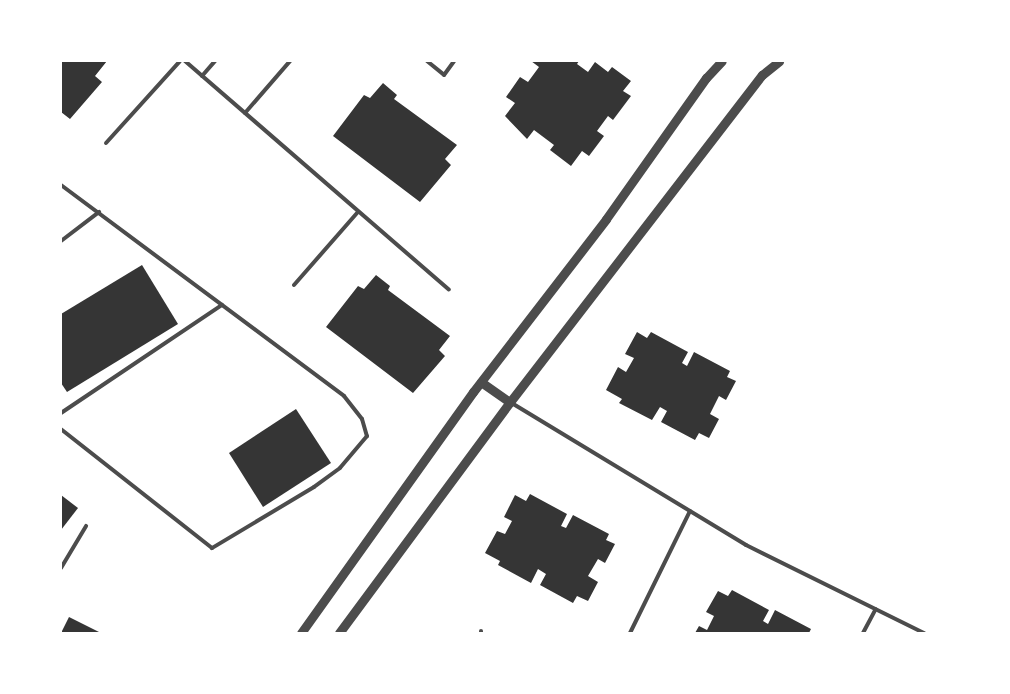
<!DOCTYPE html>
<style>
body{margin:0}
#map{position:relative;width:1010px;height:694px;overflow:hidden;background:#fff;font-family:Overpass,sans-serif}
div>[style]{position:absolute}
.building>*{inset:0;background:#353535}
.service>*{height:4px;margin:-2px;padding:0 2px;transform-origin:2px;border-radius:2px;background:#4c4c4c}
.tertiary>*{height:9px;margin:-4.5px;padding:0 4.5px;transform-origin:4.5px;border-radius:4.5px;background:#4c4c4c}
span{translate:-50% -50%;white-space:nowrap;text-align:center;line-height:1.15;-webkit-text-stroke:4px #fff;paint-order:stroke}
.frame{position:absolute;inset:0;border:62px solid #fff;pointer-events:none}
</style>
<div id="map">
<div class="building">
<div style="clip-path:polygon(61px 61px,107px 61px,95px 76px,102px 82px,70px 119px,61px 112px)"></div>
<div style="clip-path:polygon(531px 61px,579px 61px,577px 64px,588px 72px,595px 62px,608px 72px,612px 67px,631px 81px,623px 91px,631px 96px,613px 120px,608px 116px,597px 131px,604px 136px,589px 156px,582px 151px,571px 166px,550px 150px,554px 145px,534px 130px,527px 139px,505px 116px,515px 103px,506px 97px,520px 77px,528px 82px,539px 67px)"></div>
<div style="clip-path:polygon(383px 83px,397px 95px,394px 99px,457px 145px,445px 159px,451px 165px,420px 202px,333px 136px,364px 95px,370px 98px)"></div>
<div style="clip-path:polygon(142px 265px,178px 324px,67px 392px,61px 383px,61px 314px)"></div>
<div style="clip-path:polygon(376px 275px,390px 286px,388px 290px,450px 336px,439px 350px,445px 356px,413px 393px,326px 327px,358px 286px,364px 289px)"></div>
<div style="clip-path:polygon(637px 332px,647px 338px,651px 332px,688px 352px,682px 363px,687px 366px,694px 352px,730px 371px,727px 377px,736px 381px,726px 400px,719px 396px,710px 414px,719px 419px,709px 438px,699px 433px,695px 440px,661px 422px,667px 411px,660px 407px,652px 420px,619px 403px,622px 399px,606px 390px,618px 367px,626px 372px,634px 358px,625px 354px)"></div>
<div style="clip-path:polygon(296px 409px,331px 463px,263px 507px,229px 453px)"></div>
<div style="clip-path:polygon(530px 494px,567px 514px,561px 526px,566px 528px,573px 515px,609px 534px,606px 540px,615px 544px,605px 563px,598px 559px,588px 576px,598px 582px,588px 601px,577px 596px,573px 603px,540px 585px,546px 574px,538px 569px,531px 583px,498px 565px,500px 561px,485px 553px,497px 531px,505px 534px,512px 521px,504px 517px,515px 495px,526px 501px)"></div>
<div style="clip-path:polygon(61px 495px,78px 508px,61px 530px)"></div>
<div style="clip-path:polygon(732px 590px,769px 610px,763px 621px,768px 624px,775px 610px,811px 629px,809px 633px,695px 633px,699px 626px,707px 630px,714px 616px,706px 612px,718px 591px,728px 596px)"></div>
<div style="clip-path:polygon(69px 617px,101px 633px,61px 633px)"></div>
</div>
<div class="service">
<div style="left:185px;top:61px;width:349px;rotate:40.9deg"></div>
<div style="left:427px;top:61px;width:22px;rotate:39deg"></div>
<div style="left:444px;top:75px;width:17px;rotate:-54deg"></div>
<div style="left:202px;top:76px;width:20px;rotate:-49deg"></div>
<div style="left:245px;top:113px;width:69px;rotate:-49.1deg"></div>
<div style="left:106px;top:143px;width:110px;rotate:-47.9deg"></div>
<div style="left:61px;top:185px;width:353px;rotate:36.7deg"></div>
<div style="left:344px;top:396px;width:29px;rotate:52deg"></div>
<div style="left:362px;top:419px;width:18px;rotate:74deg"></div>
<div style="left:367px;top:436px;width:42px;rotate:130.2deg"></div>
<div style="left:340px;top:468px;width:32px;rotate:144deg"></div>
<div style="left:314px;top:487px;width:119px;rotate:149.1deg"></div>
<div style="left:212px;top:548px;width:192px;rotate:-141.8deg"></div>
<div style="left:61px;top:241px;width:48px;rotate:-37.3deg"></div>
<div style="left:294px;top:285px;width:97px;rotate:-48.8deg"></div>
<div style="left:510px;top:402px;width:276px;rotate:31.2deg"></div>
<div style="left:746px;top:545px;width:199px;rotate:26.3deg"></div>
<div style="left:61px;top:413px;width:194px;rotate:-33.9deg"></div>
<div style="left:61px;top:568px;width:49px;rotate:-59.2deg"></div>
<div style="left:481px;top:633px;width:2px;rotate:-90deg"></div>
<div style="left:630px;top:633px;width:136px;rotate:-63.8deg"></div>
<div style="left:863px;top:633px;width:27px;rotate:-62deg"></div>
</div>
<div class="tertiary">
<div style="left:481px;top:382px;width:35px;rotate:35deg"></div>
<div style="left:301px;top:633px;width:296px;rotate:-54.5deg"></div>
<div style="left:473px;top:392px;width:218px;rotate:-52.4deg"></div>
<div style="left:606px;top:219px;width:173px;rotate:-54.7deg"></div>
<div style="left:706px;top:78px;width:23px;rotate:-47deg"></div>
<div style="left:339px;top:633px;width:287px;rotate:-53.5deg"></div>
<div style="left:510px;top:402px;width:413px;rotate:-52.4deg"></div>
<div style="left:762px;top:75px;width:22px;rotate:-39deg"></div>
</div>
<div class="frame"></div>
</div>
